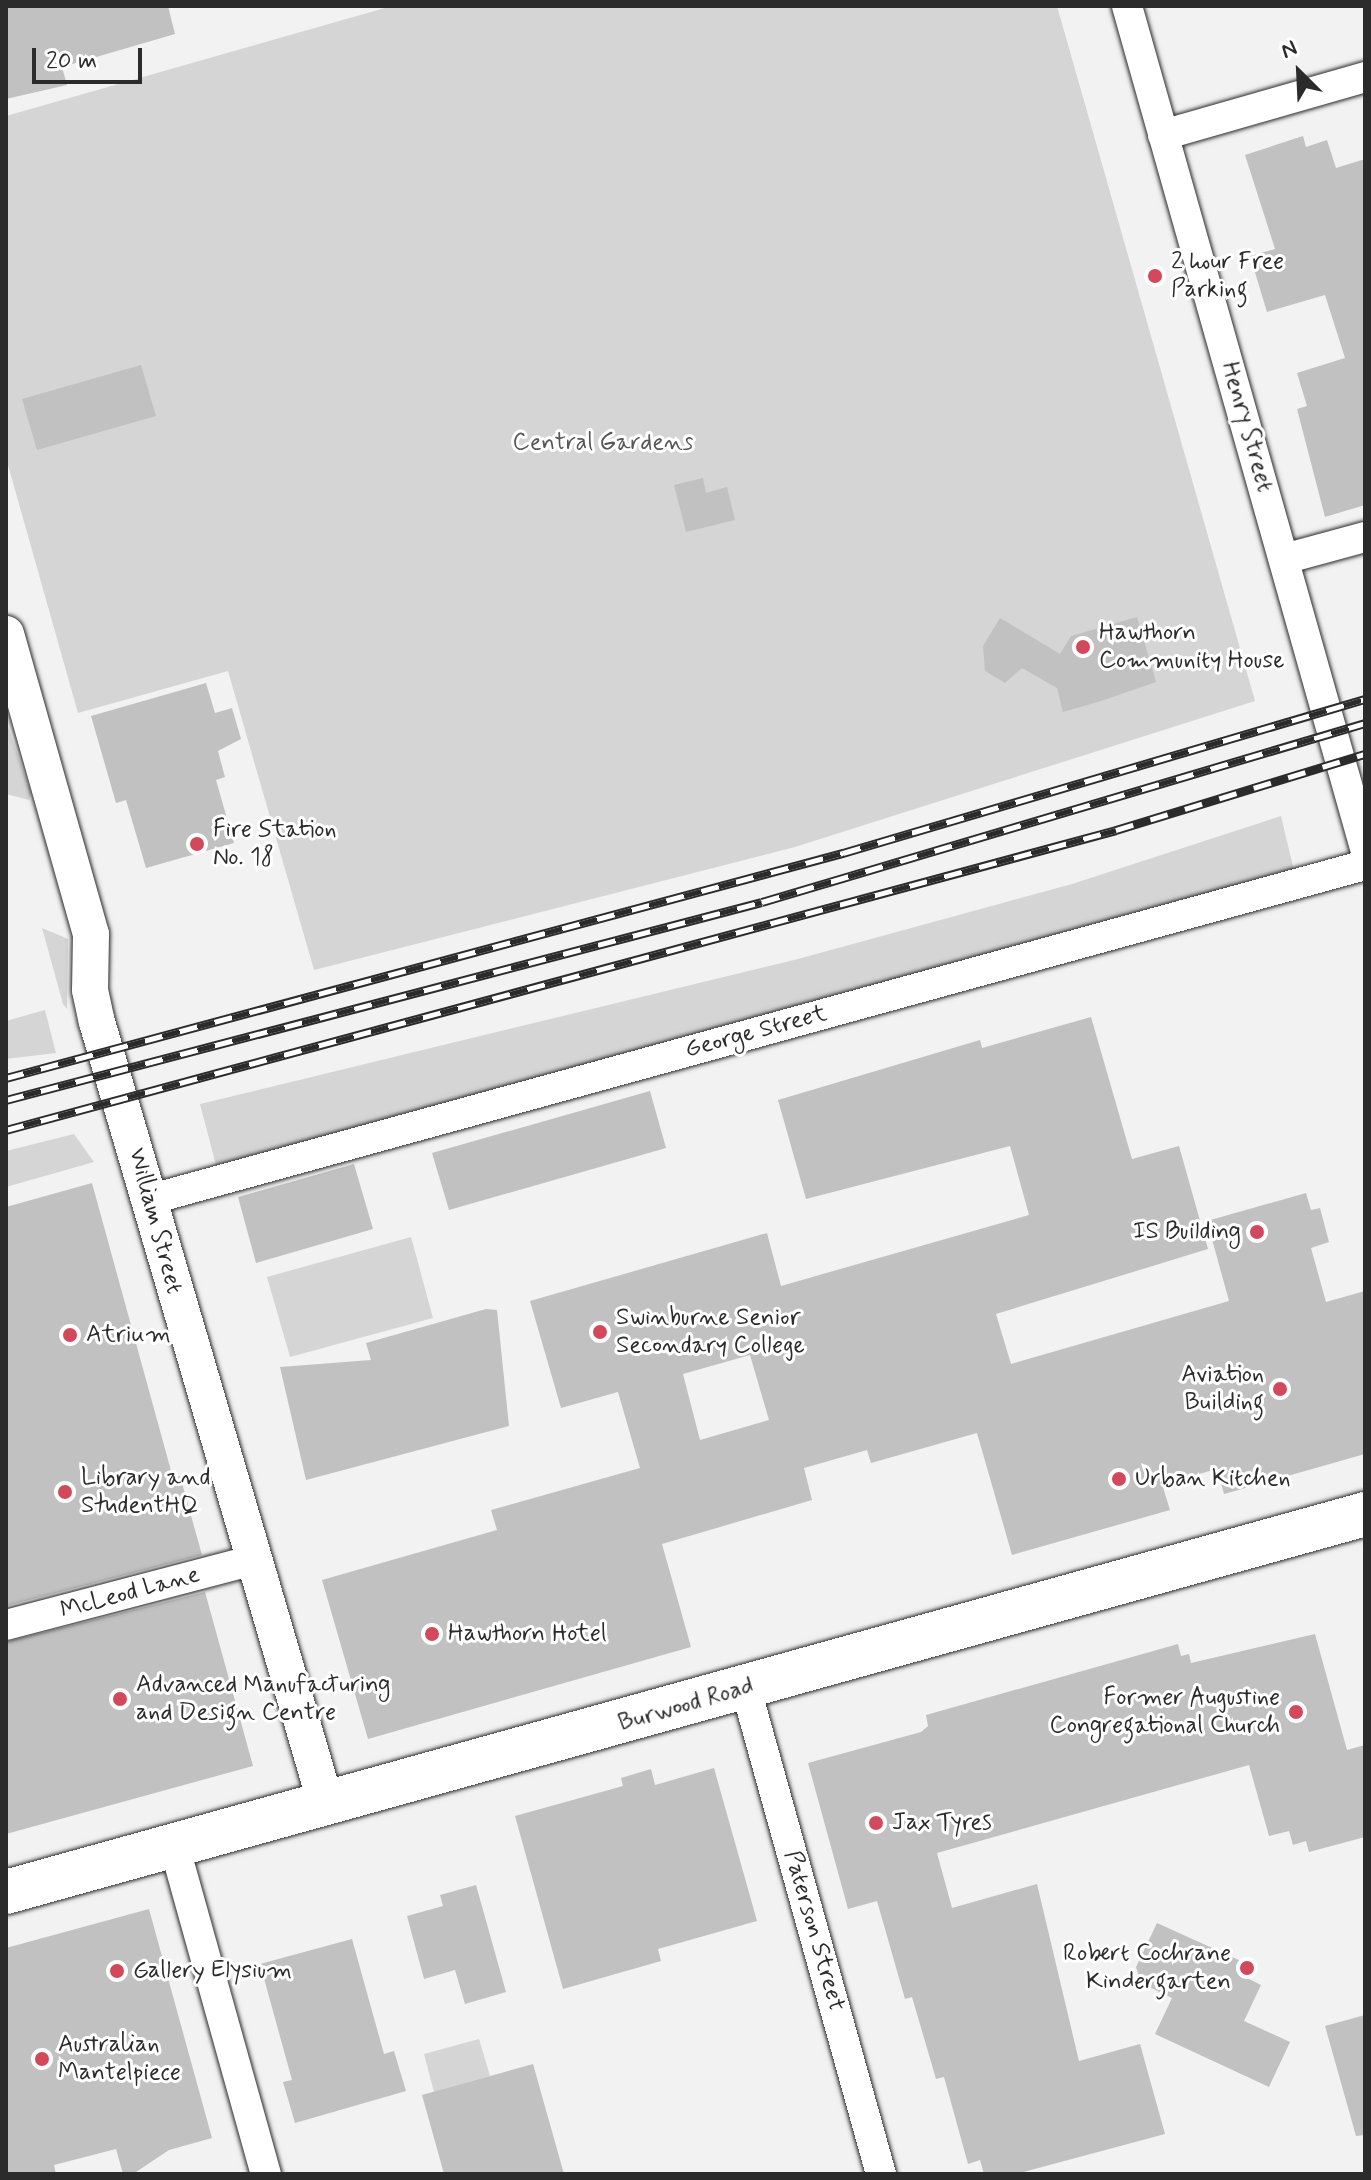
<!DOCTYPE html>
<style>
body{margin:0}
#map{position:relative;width:1371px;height:2180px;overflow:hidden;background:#f2f2f2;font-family:Mynerve,sans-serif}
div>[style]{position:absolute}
.green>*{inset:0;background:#d5d5d5}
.building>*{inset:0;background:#c1c1c1}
.roads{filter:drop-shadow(0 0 2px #2b2b2b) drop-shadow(0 0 2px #2b2b2b)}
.minor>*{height:30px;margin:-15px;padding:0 15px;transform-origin:15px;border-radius:15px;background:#fff}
.tertiary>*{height:36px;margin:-18px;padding:0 18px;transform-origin:18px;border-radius:18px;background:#fff}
.primary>*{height:44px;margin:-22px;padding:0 22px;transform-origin:22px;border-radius:22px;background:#fff}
.rail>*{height:9px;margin-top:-4.5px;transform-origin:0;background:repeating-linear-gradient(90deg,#fff 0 18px,#2b2b2b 0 36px);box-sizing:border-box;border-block:2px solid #2b2b2b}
.dots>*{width:22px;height:22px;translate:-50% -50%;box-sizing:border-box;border:4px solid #fff;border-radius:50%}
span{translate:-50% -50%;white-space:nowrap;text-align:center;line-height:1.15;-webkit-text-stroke:6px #fff;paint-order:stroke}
.poi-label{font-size:24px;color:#2b2b2b}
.left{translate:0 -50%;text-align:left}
.right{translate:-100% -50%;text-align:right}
.street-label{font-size:24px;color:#2b2b2b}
.park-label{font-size:24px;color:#565656}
.frame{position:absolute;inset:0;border:8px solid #2b2b2b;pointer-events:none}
.north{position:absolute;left:1259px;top:32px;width:80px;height:80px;-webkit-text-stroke:6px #fff;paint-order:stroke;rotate:336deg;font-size:22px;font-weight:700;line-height:32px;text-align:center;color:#2b2b2b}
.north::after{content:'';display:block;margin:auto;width:28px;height:36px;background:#2b2b2b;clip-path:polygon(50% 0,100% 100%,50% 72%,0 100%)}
.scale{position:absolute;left:32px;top:48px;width:110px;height:36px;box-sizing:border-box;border:4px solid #2b2b2b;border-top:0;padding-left:10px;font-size:24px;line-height:28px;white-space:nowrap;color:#2b2b2b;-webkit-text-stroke:6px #fff;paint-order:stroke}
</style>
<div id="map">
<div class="green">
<div style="clip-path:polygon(392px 6px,1057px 6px,1255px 701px,795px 847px,314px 970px,228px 671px,78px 713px,6px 458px,6px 116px)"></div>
<div style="clip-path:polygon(6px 721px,31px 793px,29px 800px,6px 794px)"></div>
<div style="clip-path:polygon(1281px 816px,1295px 875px,217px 1169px,200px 1104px,798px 959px,1072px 884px)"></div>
<div style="clip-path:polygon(42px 928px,68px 939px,67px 1009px,63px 1004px)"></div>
<div style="clip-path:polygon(45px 1010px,56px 1053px,6px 1059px,6px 1021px)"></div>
<div style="clip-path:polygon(74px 1134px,94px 1162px,6px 1187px,6px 1151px)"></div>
<div style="clip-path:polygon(411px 1237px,433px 1318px,290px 1357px,267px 1277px)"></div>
<div style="clip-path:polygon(479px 2039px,490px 2076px,434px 2092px,424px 2054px)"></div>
</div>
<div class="building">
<div style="clip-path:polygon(6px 6px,168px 6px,175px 34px,62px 67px,67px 85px,6px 99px)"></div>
<div style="clip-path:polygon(1303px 136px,1306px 147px,1327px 140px,1336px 168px,1365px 159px,1365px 505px,1325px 517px,1297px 409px,1307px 406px,1297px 373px,1345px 358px,1325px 295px,1267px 312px,1250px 256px,1275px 249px,1245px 155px)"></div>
<div style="clip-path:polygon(141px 365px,156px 416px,37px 450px,22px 399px)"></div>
<div style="clip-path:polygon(703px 478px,706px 493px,727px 487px,735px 520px,686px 532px,674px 485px)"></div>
<div style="clip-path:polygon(1137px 617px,1156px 682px,1101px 701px,1063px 712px,1057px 688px,1022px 668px,1005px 683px,985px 671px,983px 646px,1000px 618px,1060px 654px,1071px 636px)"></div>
<div style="clip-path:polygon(206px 683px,215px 713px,232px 708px,241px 739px,218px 751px,225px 777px,216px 780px,234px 843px,146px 868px,126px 800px,116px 803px,91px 716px)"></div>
<div style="clip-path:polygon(evenodd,1091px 1017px,1132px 1159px,1179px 1146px,1208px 1249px,996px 1314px,1011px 1364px,1229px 1301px,1207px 1221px,1306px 1193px,1311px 1210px,1320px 1208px,1329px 1242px,1311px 1248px,1326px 1302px,1365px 1291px,1365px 1454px,1224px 1494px,1217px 1469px,1162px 1484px,1170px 1510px,1012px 1555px,977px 1433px,871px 1463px,867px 1450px,804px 1468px,812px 1500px,662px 1544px,691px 1647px,368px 1739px,322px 1580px,497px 1530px,491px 1510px,640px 1468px,618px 1392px,561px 1408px,530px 1301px,767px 1233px,781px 1286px,1029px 1215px,1010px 1146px,806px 1199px,778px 1100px,980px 1040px,982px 1048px,1091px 1017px,750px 1355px,769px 1420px,700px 1440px,683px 1374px,750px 1355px)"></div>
<div style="clip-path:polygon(650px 1091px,666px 1148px,449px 1210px,432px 1153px)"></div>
<div style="clip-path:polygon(354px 1164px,373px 1229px,256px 1263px,238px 1197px)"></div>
<div style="clip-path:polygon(92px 1183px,173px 1478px,180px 1476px,202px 1555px,6px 1606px,6px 1207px)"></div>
<div style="clip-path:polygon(486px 1309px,497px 1310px,509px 1426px,306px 1480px,280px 1367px,371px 1360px,366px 1343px)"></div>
<div style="clip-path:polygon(205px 1592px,253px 1766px,6px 1834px,6px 1642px)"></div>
<div style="clip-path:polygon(1315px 1634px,1347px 1750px,1365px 1745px,1365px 1837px,1309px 1852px,1306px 1841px,1293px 1845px,1289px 1831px,1269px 1836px,1249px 1765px,937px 1853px,952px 1908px,1037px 1884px,1079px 2061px,1140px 2044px,1165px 2134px,1016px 2174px,984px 2174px,980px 2160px,968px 2164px,944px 2077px,936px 2079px,912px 1997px,905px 1999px,877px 1901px,848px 1909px,808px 1763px,921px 1732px,928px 1726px,926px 1715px,1178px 1644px,1181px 1656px,1189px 1654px,1191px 1663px)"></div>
<div style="clip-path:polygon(714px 1768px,757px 1921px,658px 1949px,661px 1961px,563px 1989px,515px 1816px,623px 1786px,621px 1778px,651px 1769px,655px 1785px)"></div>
<div style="clip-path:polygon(476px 1885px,506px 1992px,465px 2004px,455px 1970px,424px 1979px,407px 1916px,443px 1906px,440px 1895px)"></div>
<div style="clip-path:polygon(149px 1909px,212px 2138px,169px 2150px,133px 2174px,123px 2174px,116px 2149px,54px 2165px,56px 2174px,6px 2174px,6px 1948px)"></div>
<div style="clip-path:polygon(1157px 1923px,1252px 1966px,1247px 1978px,1261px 1985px,1244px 2021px,1290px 2042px,1269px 2087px,1155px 2034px,1172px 1998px,1141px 1983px,1136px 1967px)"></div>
<div style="clip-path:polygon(352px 1939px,384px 2054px,394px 2051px,406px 2091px,295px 2123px,283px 2082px,292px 2080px,260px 1964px)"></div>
<div style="clip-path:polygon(1365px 2015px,1365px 2135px,1356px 2136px,1325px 2026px)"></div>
<div style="clip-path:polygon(533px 2064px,564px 2174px,444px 2174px,422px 2095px)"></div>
</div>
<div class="roads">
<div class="minor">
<div style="left:1127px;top:6px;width:875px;rotate:74.22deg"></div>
<div style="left:1163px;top:135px;width:210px;rotate:-16deg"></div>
<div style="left:1284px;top:559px;width:84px;rotate:-15.2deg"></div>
<div style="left:148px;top:1200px;width:1262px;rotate:-15.39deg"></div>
<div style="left:6px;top:1625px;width:256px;rotate:-14.7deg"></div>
<div style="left:746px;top:1689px;width:503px;rotate:74.45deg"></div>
<div style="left:174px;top:1845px;width:342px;rotate:74.4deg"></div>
</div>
<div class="tertiary">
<div style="left:6px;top:634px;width:312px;rotate:74.2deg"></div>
<div style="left:91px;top:934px;width:56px;rotate:91deg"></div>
<div style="left:90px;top:990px;width:33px;rotate:78deg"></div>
<div style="left:97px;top:1022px;width:815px;rotate:73.68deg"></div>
</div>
<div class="primary">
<div style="left:6px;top:1892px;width:1411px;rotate:-15.54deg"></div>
</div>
</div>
<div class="rail">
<div style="left:6px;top:1078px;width:867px;rotate:-15.05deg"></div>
<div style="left:843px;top:853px;width:544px;rotate:-16.44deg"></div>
<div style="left:6px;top:1100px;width:781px;rotate:-14.68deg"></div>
<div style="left:762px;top:902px;width:629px;rotate:-16.53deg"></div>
<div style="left:6px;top:1130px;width:1150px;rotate:-15.12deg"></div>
<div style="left:1116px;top:830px;width:260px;rotate:-17deg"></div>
</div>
<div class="dots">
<div style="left:1155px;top:276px;background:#d1495b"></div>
<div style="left:1083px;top:647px;background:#d1495b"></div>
<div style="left:197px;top:844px;background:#d1495b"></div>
<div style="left:1257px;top:1232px;background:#d1495b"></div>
<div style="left:600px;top:1332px;background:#d1495b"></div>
<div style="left:70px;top:1335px;background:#d1495b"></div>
<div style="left:1280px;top:1389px;background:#d1495b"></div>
<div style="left:1119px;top:1479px;background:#d1495b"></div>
<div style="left:65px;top:1492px;background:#d1495b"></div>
<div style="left:432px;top:1634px;background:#d1495b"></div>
<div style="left:120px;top:1699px;background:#d1495b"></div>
<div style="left:1296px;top:1712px;background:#d1495b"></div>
<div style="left:876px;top:1823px;background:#d1495b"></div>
<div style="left:1247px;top:1968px;background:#d1495b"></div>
<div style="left:117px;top:1971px;background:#d1495b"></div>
<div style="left:42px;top:2059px;background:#d1495b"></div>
</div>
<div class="poi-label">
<span class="left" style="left:1171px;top:276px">2 hour Free<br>Parking</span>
<span class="left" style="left:1099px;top:647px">Hawthorn<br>Community House</span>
<span class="left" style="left:213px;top:844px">Fire Station<br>No. 18</span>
<span class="right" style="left:1241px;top:1232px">IS Building</span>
<span class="left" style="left:616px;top:1332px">Swinburne Senior<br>Secondary College</span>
<span class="left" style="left:86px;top:1335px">Atrium</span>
<span class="right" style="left:1264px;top:1389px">Aviation<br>Building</span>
<span class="left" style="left:81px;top:1492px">Library and<br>StudentHQ</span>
<span class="left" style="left:1135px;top:1479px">Urban Kitchen</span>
<span class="left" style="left:448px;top:1634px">Hawthorn Hotel</span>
<span class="left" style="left:136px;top:1699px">Advanced Manufacturing<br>and Design Centre</span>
<span class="right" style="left:1280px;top:1712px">Former Augustine<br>Congregational Church</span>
<span class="left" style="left:892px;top:1823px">Jax Tyres</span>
<span class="right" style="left:1231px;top:1968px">Robert Cochrane<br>Kindergarten</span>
<span class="left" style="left:133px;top:1971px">Gallery Elysium</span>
<span class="left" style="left:58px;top:2059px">Australian<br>Mantelpiece</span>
</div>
<div class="street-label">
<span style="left:1247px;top:427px;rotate:74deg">Henry Street</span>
<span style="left:756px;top:1032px;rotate:-15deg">George Street</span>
<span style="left:155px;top:1221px;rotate:75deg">William Street</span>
<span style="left:130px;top:1593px;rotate:-15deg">McLeod Lane</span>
<span style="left:686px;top:1705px;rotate:-16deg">Burwood Road</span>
<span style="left:814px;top:1931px;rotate:74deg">Paterson Street</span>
</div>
<div class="park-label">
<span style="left:603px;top:443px">Central Gardens</span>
</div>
<div class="frame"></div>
<div class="north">N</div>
<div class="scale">20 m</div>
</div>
